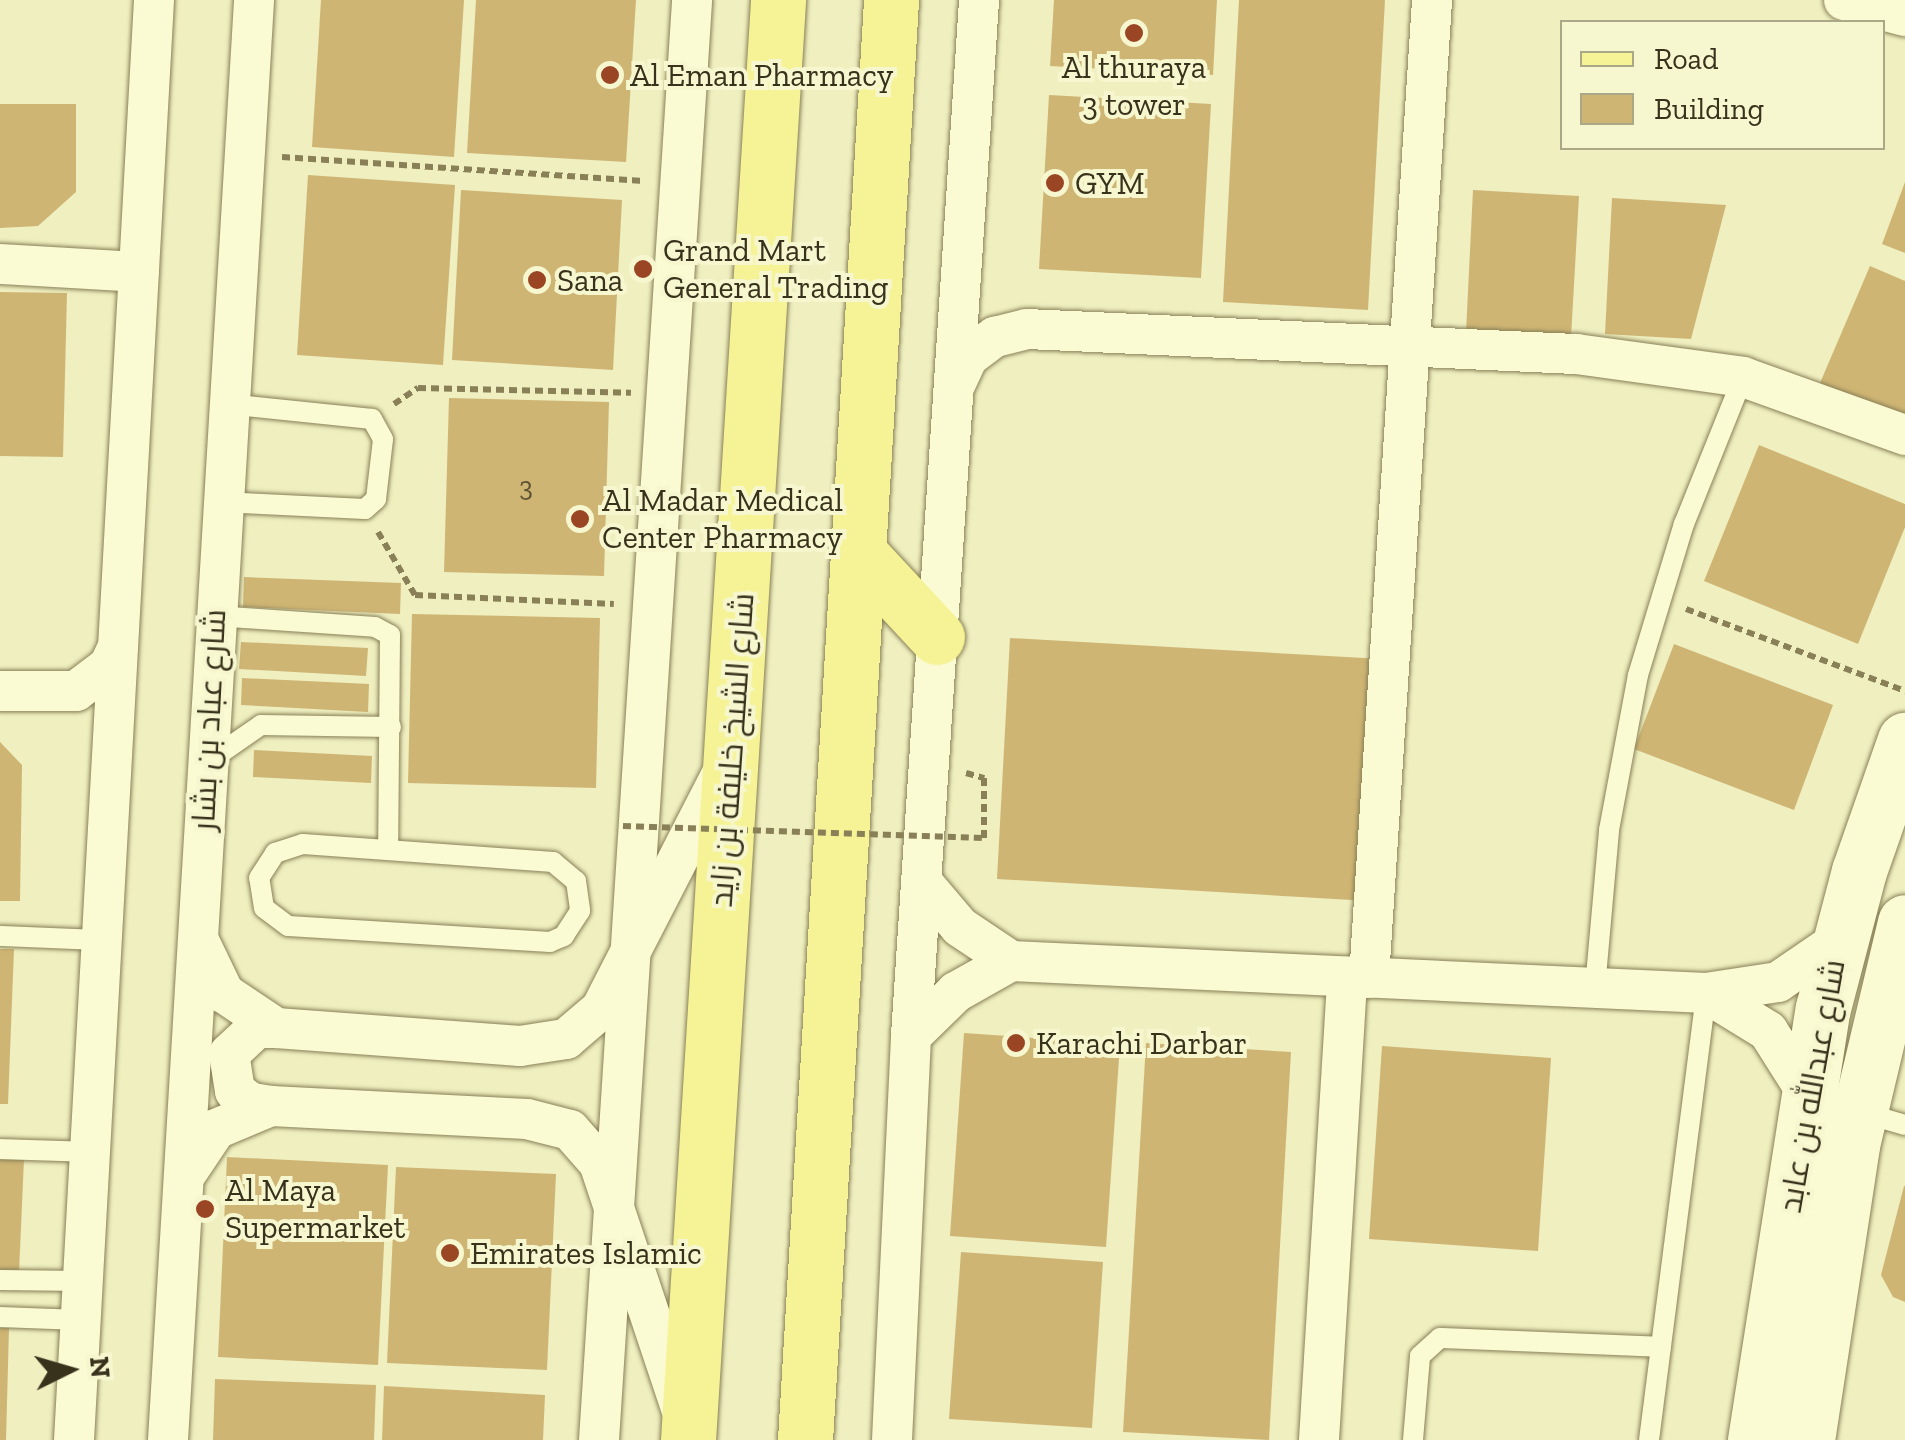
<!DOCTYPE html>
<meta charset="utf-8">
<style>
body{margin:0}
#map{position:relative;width:1905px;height:1440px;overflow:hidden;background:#efefc0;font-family:"Zilla Slab",Cairo,serif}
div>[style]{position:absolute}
.building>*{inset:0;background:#cfb574}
.path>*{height:6px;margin-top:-3px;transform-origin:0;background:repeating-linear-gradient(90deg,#898057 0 8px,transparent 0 13px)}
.roads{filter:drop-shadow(0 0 2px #898057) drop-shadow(0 0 2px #898057)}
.service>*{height:20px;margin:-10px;padding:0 10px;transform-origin:10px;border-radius:10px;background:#fafad3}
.minor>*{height:40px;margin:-20px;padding:0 20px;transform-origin:20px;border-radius:20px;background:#fafad3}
.secondary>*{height:55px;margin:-27.5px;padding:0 27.5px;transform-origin:27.5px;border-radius:27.5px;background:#fafad3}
.primary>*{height:55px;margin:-27.5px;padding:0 27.5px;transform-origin:27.5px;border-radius:27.5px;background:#f5f395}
.path-bridge>*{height:6px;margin-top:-3px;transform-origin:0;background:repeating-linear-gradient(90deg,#898057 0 8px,transparent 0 13px)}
.dots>*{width:28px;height:28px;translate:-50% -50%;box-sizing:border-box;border:5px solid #f6f7cf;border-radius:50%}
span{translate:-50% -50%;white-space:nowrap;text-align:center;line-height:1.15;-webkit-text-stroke:8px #f6f7cf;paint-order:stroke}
.number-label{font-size:28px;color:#5e5332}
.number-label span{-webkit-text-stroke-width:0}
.poi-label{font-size:32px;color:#38321c}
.left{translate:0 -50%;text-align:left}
.street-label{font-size:32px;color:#38321c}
.legend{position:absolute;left:1560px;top:20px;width:325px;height:130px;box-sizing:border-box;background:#f6f7cf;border:2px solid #aaa887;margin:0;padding:12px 18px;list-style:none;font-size:30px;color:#38321c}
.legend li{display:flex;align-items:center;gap:20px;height:50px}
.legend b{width:50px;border:2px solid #aaa887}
.north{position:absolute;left:20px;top:1320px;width:100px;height:100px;-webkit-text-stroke:8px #f6f7cf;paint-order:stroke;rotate:85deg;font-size:28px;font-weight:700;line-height:40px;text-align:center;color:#38321c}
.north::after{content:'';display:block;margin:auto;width:35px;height:45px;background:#38321c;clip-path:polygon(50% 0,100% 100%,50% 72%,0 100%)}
</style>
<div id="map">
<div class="building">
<div style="clip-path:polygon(321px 0,464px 0,454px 157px,312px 147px)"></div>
<div style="clip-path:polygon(476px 0,636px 0,626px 162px,467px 153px)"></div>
<div style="clip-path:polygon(1054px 0,1217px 0,1213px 75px,1050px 66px)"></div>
<div style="clip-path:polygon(1239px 0,1385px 0,1368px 310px,1223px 302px)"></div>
<div style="clip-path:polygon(1049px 95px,1211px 104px,1201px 278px,1039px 269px)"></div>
<div style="clip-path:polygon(0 104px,76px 104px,76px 192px,38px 226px,0 228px)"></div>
<div style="clip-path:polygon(308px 175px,455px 185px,443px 365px,297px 355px)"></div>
<div style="clip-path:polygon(1905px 182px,1905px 253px,1882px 244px)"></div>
<div style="clip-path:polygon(461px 190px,622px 200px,613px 370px,452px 360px)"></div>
<div style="clip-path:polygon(1473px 190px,1579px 196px,1571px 338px,1466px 332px)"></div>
<div style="clip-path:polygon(1612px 198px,1726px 205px,1691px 339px,1605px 334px)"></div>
<div style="clip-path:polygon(1870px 266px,1905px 281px,1905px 421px,1820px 383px)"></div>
<div style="clip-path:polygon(0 292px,67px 293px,63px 457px,0 456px)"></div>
<div style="clip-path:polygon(449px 398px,609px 402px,604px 576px,444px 572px)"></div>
<div style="clip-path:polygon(1759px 445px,1905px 504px,1905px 527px,1858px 644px,1704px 581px)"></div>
<div style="clip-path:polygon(244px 577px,401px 583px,400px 614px,243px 607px)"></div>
<div style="clip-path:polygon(412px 614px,600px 618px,596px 788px,408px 783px)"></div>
<div style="clip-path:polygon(1010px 638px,1382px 659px,1369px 901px,997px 879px)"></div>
<div style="clip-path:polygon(241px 642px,368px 648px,366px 676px,239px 669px)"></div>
<div style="clip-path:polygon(1674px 644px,1833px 705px,1794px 810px,1634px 749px)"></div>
<div style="clip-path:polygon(242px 678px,369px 684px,368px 712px,241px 705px)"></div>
<div style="clip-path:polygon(0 742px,22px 765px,20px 901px,0 901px)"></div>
<div style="clip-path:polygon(254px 750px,372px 756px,371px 783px,253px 777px)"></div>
<div style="clip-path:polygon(0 949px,14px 949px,8px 1104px,0 1104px)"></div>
<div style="clip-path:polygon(964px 1033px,1120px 1044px,1106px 1247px,950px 1236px)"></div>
<div style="clip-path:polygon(1146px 1043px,1291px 1052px,1269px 1440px,1123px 1432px)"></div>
<div style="clip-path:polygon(1382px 1046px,1551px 1058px,1538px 1251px,1369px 1239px)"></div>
<div style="clip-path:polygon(227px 1157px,388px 1165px,378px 1365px,218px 1357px)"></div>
<div style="clip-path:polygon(0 1158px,24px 1159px,19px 1273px,0 1272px)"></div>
<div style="clip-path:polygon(396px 1167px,556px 1174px,547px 1370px,387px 1363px)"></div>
<div style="clip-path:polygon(1904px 1186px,1905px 1186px,1905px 1302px,1893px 1297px,1881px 1275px)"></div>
<div style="clip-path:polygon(961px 1252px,1103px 1262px,1092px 1428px,949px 1419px)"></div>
<div style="clip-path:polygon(0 1328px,9px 1328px,6px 1440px,0 1440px)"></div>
<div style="clip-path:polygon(215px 1379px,376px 1385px,374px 1440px,213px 1440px)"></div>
<div style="clip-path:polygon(384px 1386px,545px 1395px,543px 1440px,382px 1440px)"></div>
</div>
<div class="path">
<div style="left:282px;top:157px;width:362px;rotate:3.8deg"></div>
<div style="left:394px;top:404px;width:29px;rotate:-34deg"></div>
<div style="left:418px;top:388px;width:213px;rotate:1.3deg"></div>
<div style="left:378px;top:532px;width:73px;rotate:59.6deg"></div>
<div style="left:415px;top:595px;width:199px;rotate:2.6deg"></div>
<div style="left:1686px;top:609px;width:234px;rotate:20.5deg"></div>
<div style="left:966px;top:773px;width:19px;rotate:16deg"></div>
<div style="left:984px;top:778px;width:60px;rotate:90deg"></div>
</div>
<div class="roads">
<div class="service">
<div style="left:221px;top:502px;width:144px;rotate:2.8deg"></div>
<div style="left:365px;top:509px;width:15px;rotate:-42deg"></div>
<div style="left:376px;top:499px;width:60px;rotate:-83.3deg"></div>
<div style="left:383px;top:439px;width:23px;rotate:-119deg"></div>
<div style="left:372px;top:419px;width:146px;rotate:-174.1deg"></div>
<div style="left:215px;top:616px;width:160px;rotate:3.9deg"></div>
<div style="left:375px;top:627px;width:17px;rotate:28deg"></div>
<div style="left:390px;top:635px;width:215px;rotate:90.5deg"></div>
<div style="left:209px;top:761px;width:63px;rotate:-34.7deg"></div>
<div style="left:261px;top:725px;width:130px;rotate:0.9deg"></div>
<div style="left:303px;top:844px;width:251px;rotate:4.1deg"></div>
<div style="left:553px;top:862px;width:30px;rotate:40deg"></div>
<div style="left:576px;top:881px;width:30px;rotate:82deg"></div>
<div style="left:580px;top:911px;width:30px;rotate:123deg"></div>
<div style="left:564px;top:936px;width:15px;rotate:157deg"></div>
<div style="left:550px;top:942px;width:262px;rotate:-176.5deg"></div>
<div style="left:288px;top:926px;width:30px;rotate:-143deg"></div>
<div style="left:264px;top:908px;width:30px;rotate:-99deg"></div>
<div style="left:259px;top:878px;width:30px;rotate:-57deg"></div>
<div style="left:275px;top:853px;width:29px;rotate:-18deg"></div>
<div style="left:0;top:936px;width:101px;rotate:2.3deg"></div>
<div style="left:1595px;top:988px;width:159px;rotate:-84.9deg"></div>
<div style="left:1609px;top:830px;width:158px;rotate:-79.4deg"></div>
<div style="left:1638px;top:675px;width:158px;rotate:-73.1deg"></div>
<div style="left:1684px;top:524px;width:158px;rotate:-68.1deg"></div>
<div style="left:1864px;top:1113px;width:43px;rotate:16.3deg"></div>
<div style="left:0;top:1149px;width:91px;rotate:1.9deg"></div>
<div style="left:0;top:1280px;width:83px;rotate:0.7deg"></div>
<div style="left:0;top:1317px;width:80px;rotate:2.1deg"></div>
<div style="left:1413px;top:1440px;width:84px;rotate:-85.2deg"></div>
<div style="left:1420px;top:1356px;width:27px;rotate:-42deg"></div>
<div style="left:1440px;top:1338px;width:221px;rotate:2.3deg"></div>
<div style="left:1649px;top:1440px;width:451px;rotate:-82.7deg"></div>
</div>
<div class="minor">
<div style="left:1844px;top:0;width:63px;rotate:14.7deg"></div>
<div style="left:0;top:264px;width:139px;rotate:3.3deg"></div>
<div style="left:954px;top:387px;width:33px;rotate:-65deg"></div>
<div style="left:968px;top:357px;width:34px;rotate:-37deg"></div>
<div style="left:995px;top:337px;width:33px;rotate:-14deg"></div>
<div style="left:1027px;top:329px;width:550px;rotate:2.61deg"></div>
<div style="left:1576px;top:354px;width:169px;rotate:7.8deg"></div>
<div style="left:1743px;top:377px;width:172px;rotate:19.7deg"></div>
<div style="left:0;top:691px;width:76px"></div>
<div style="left:76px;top:691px;width:41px;rotate:-37.1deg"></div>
<div style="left:109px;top:666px;width:21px;rotate:-65deg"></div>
<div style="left:921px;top:881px;width:60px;rotate:49.7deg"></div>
<div style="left:960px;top:927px;width:61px;rotate:33.7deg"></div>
<div style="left:1011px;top:961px;width:696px;rotate:2.64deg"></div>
<div style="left:1706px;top:993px;width:73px;rotate:-8.7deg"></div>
<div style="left:1778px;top:982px;width:73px;rotate:-34.3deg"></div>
<div style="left:199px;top:941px;width:58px;rotate:64.3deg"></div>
<div style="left:224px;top:993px;width:63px;rotate:33.9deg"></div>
<div style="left:276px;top:1028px;width:245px;rotate:4.2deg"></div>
<div style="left:520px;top:1046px;width:47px;rotate:-8.7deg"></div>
<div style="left:566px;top:1039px;width:46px;rotate:-40.6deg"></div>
<div style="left:601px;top:1009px;width:267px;rotate:-62.8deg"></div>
<div style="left:1369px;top:978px;width:980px;rotate:-86.31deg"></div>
<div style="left:1706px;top:993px;width:73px;rotate:31.5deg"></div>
<div style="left:1768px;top:1031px;width:71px;rotate:57.7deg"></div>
<div style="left:911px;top:1036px;width:63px;rotate:-44.4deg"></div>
<div style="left:956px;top:992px;width:63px;rotate:-29.4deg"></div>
<div style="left:271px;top:1106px;width:20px;rotate:-171deg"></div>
<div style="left:251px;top:1103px;width:20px;rotate:-143deg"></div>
<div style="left:235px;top:1091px;width:37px;rotate:-99deg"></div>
<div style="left:229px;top:1054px;width:38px;rotate:-43deg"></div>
<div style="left:257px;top:1028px;width:19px"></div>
<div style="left:186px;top:1174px;width:54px;rotate:-56.3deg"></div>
<div style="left:216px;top:1129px;width:60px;rotate:-22.7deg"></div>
<div style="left:271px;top:1106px;width:256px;rotate:2.9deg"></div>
<div style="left:527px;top:1119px;width:44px;rotate:14.3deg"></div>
<div style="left:570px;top:1130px;width:44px;rotate:48.7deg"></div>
<div style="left:599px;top:1163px;width:262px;rotate:71.5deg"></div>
<div style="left:74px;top:1440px;width:1442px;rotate:-86.82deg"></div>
<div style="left:168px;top:1440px;width:1443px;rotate:-86.58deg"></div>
<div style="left:599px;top:1440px;width:1443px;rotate:-86.3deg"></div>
<div style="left:892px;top:1440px;width:404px;rotate:-87.3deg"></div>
<div style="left:911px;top:1036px;width:1038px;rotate:-86.24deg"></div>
<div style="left:1319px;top:1440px;width:464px;rotate:-86.5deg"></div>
</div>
<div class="secondary">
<div style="left:1755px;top:1440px;width:437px;rotate:-81.1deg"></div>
<div style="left:1823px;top:1008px;width:142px;rotate:-75.3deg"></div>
<div style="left:1859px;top:871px;width:139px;rotate:-70.7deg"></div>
<div style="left:1807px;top:1440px;width:298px;rotate:-81.3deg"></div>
<div style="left:1852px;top:1145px;width:229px;rotate:-76.6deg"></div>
</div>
<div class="primary">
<div style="left:858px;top:552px;width:116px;rotate:47.1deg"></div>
<div style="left:688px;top:1440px;width:1443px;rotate:-86.42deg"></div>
<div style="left:805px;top:1440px;width:1443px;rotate:-86.58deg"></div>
</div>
</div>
<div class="path-bridge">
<div style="left:623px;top:826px;width:361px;rotate:1.9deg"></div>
</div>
<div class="dots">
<div style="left:1134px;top:33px;background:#9a4625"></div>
<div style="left:610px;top:75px;background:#9a4625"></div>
<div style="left:1055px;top:183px;background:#9a4625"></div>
<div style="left:643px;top:269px;background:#9a4625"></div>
<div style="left:537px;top:280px;background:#9a4625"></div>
<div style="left:580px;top:519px;background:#9a4625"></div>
<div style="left:1016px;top:1043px;background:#9a4625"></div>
<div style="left:205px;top:1209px;background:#9a4625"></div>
<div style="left:450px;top:1253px;background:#9a4625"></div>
</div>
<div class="number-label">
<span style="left:526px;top:487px">3</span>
</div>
<div class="poi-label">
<span style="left:1134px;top:86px">Al thuraya<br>3 tower</span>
<span class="left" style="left:630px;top:75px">Al Eman Pharmacy</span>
<span class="left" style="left:1075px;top:183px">GYM</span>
<span class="left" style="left:663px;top:269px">Grand Mart<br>General Trading</span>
<span class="left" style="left:557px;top:280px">Sana</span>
<span class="left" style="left:602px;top:519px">Al Madar Medical<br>Center Pharmacy</span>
<span class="left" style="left:1036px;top:1043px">Karachi Darbar</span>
<span class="left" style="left:225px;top:1209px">Al Maya<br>Supermarket</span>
<span class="left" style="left:470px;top:1253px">Emirates Islamic</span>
</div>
<div class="street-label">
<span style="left:209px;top:720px;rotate:-87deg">شارع عباد بن بشار</span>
<span style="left:732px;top:750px;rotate:-86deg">شارع الشيخ خليفة بن زايد</span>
<span style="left:1812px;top:1086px;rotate:-80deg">شارع عبدالله بن عابد</span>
</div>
<ul class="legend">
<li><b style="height:12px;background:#f5f395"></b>Road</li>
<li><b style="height:28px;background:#cfb574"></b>Building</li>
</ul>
<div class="north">N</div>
</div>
